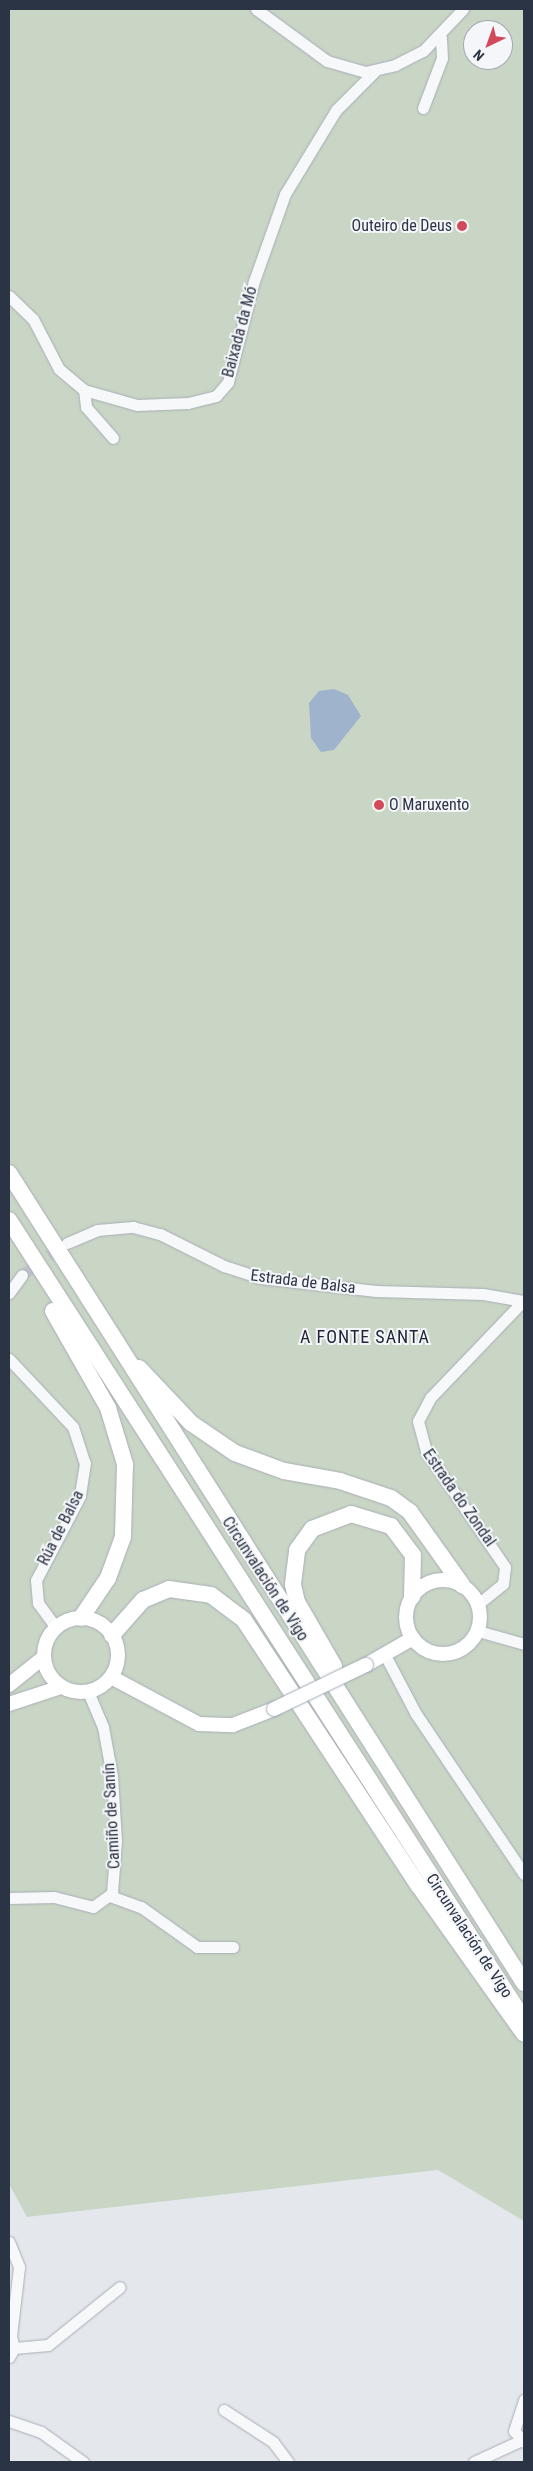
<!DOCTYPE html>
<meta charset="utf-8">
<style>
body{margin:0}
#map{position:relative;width:533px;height:2471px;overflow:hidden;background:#e4e7ec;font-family:"Roboto Condensed",sans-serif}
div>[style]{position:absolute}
.green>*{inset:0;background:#c9d6c5}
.water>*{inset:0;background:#9fb4cc}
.minor-tunnel>*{height:11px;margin-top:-5.5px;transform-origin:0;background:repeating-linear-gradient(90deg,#bfc3cb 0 11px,transparent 0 16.5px)}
.roads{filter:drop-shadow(0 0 1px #a9aeb7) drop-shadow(0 0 1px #a9aeb7)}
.minor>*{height:11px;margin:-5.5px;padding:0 5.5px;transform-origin:5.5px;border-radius:5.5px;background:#f7f8fa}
.major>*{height:14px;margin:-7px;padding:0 7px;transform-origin:7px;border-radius:7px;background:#fff}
.major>.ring{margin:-7px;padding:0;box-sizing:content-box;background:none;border:14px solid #fff;border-radius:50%}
.highway>*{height:16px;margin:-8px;padding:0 8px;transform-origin:8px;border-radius:8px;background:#fff}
.bridges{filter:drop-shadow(0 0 1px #a3abb8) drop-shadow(0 0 1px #a3abb8)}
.major-bridge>*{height:14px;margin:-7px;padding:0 7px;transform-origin:7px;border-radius:7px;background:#fff}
.dots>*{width:14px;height:14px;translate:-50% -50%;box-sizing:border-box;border:2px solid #f4f6f9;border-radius:50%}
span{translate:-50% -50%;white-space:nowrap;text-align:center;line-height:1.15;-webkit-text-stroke:4px #f4f6f9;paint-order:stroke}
.poi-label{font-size:16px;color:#2b3445}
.right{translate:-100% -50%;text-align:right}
.left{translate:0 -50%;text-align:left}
.street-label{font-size:16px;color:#2b3445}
.neighbourhood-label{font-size:18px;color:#1d2536;letter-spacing:1px}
.frame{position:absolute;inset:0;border:10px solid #2b3445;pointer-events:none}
.north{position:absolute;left:463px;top:20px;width:50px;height:50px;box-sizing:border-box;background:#f4f6f9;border:1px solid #a4a8b1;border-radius:50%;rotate:222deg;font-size:14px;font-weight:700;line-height:20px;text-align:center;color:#2b3445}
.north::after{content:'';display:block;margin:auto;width:18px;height:22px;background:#d1495b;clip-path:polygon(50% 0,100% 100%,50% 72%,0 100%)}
</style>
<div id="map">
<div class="green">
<div style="clip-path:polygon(evenodd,9px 9px,524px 9px,524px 2221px,438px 2170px,27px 2217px,9px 2184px,9px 9px,473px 30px,503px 30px,503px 60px,473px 60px,473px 30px)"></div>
</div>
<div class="water">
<div style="clip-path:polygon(334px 689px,348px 695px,361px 716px,334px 750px,321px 752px,311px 738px,309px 703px,319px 691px)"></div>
</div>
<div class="minor-tunnel">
<div style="left:22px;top:1275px;width:50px;rotate:-35.3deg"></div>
</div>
<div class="roads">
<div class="minor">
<div style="left:256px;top:9px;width:88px;rotate:36.2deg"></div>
<div style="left:327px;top:61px;width:40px;rotate:16deg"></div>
<div style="left:365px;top:72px;width:31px;rotate:-13deg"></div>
<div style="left:395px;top:65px;width:31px;rotate:-27deg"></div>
<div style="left:423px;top:51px;width:58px;rotate:-46.4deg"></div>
<div style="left:423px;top:108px;width:53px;rotate:-69.2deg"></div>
<div style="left:442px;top:58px;width:21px;rotate:-93deg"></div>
<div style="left:9px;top:296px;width:33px;rotate:44deg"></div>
<div style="left:33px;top:319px;width:56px;rotate:62.5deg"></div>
<div style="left:59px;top:369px;width:33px;rotate:40deg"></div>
<div style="left:84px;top:390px;width:55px;rotate:15.8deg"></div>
<div style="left:137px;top:405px;width:51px;rotate:-2.2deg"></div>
<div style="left:188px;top:403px;width:29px;rotate:-14deg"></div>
<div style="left:216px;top:396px;width:18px;rotate:-49deg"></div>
<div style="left:228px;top:382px;width:104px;rotate:-75.6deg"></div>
<div style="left:254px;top:281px;width:92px;rotate:-70.4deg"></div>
<div style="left:285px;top:194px;width:98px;rotate:-58.7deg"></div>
<div style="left:336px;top:110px;width:55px;rotate:-45deg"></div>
<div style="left:84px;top:390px;width:17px;rotate:83deg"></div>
<div style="left:86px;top:407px;width:41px;rotate:48.9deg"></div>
<div style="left:67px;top:1243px;width:33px;rotate:-23deg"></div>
<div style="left:97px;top:1230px;width:36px;rotate:-5deg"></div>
<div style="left:133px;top:1227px;width:28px;rotate:15deg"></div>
<div style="left:160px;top:1234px;width:72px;rotate:26.6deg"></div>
<div style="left:224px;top:1266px;width:38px;rotate:18deg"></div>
<div style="left:260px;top:1278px;width:117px;rotate:6.4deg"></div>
<div style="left:376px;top:1291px;width:107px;rotate:1.6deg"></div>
<div style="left:483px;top:1294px;width:40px;rotate:10deg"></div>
<div style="left:9px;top:1293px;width:22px;rotate:-54deg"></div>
<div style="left:9px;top:1359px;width:93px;rotate:46.7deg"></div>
<div style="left:73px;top:1427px;width:38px;rotate:72deg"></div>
<div style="left:85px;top:1463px;width:33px;rotate:99deg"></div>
<div style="left:80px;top:1496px;width:95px;rotate:117.6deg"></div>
<div style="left:36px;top:1580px;width:23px;rotate:85deg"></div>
<div style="left:38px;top:1603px;width:31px;rotate:54deg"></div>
<div style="left:478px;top:1604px;width:32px;rotate:-39deg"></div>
<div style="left:503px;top:1584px;width:17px;rotate:-83deg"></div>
<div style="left:505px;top:1567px;width:140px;rotate:-124.3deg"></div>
<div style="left:426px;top:1451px;width:31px;rotate:-105deg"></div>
<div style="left:418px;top:1421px;width:27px;rotate:-62deg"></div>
<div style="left:431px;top:1397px;width:134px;rotate:-46.2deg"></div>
<div style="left:478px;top:1631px;width:48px;rotate:15.8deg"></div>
<div style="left:385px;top:1655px;width:67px;rotate:62.3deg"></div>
<div style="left:416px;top:1714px;width:193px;rotate:56deg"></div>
<div style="left:110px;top:1896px;width:33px;rotate:20deg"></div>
<div style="left:141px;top:1907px;width:69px;rotate:35.5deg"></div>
<div style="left:197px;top:1947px;width:36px"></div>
<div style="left:9px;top:1898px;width:45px;rotate:-1.3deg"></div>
<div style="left:54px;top:1897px;width:40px;rotate:14.4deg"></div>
<div style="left:93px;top:1907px;width:24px;rotate:-36deg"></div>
<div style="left:112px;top:1893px;width:52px;rotate:-85.6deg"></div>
<div style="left:116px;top:1841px;width:65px;rotate:-93.5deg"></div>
<div style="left:112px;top:1776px;width:50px;rotate:-100.4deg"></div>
<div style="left:103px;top:1727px;width:38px;rotate:-113deg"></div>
<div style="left:9px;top:2242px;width:27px;rotate:68deg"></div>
<div style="left:19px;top:2267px;width:69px;rotate:96.6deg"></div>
<div style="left:11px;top:2336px;width:12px;rotate:76deg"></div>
<div style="left:9px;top:2357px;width:10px;rotate:-61deg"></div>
<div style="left:14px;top:2348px;width:34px;rotate:-5deg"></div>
<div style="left:48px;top:2345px;width:92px;rotate:-38.9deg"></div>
<div style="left:224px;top:2410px;width:59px;rotate:33.1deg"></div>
<div style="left:273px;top:2442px;width:25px;rotate:53deg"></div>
<div style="left:9px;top:2421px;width:34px;rotate:19deg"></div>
<div style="left:41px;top:2432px;width:52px;rotate:35.5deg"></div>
<div style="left:524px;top:2442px;width:15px;rotate:-132deg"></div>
<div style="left:514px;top:2431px;width:33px;rotate:-72deg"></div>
<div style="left:474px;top:2462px;width:55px;rotate:-24.7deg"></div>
</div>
<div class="major">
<div class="ring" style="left:406px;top:1580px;width:60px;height:60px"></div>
<div class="ring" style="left:44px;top:1618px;width:60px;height:60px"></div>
<div style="left:366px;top:1665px;width:54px;rotate:-29.9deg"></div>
<div style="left:111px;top:1677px;width:100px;rotate:28.1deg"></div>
<div style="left:199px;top:1724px;width:34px;rotate:2deg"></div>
<div style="left:233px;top:1725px;width:44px;rotate:-21.3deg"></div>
<div style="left:9px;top:1685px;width:45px;rotate:-38.7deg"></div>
<div style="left:9px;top:1704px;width:55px;rotate:-18.1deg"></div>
</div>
<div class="highway">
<div style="left:9px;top:1173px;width:960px;rotate:57.55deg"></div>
<div style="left:9px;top:1220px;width:951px;rotate:57.23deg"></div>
<div style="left:53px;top:1311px;width:112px;rotate:60.4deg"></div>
<div style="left:108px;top:1408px;width:59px;rotate:73.1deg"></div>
<div style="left:125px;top:1464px;width:73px;rotate:91.6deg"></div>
<div style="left:123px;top:1537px;width:44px;rotate:110.1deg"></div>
<div style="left:108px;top:1578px;width:48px;rotate:124deg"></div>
<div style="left:139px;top:1368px;width:76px;rotate:46.6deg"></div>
<div style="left:191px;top:1423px;width:53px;rotate:34.3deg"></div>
<div style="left:235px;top:1453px;width:52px;rotate:20.2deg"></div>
<div style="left:284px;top:1471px;width:57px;rotate:10.1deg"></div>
<div style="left:340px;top:1481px;width:54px;rotate:18.4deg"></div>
<div style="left:391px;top:1498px;width:24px;rotate:36deg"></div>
<div style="left:410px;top:1512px;width:90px;rotate:54.5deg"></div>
<div style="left:112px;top:1635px;width:47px;rotate:-48.5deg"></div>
<div style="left:143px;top:1600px;width:28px;rotate:-23deg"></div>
<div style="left:169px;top:1589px;width:42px;rotate:8.1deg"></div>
<div style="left:211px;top:1595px;width:41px;rotate:37.1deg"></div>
<div style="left:244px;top:1620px;width:318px;rotate:56.7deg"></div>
<div style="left:419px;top:1886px;width:181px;rotate:54.6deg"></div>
<div style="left:334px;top:1666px;width:74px;rotate:-120deg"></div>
<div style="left:297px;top:1602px;width:18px;rotate:-103deg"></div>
<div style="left:293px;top:1584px;width:34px;rotate:-83deg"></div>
<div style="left:297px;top:1550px;width:26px;rotate:-54deg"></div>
<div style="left:312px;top:1529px;width:42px;rotate:-21deg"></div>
<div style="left:351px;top:1514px;width:42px;rotate:16.7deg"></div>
<div style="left:391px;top:1526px;width:36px;rotate:53deg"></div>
<div style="left:413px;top:1555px;width:42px;rotate:91.4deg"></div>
</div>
</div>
<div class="bridges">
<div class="major-bridge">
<div style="left:274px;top:1709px;width:102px;rotate:-25.6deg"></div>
</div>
</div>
<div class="dots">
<div style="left:462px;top:226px;background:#d1495b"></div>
<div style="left:379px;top:805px;background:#d1495b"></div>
</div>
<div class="poi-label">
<span class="right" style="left:452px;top:226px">Outeiro de Deus</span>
<span class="left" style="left:389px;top:805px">O Maruxento</span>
</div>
<div class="street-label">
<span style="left:240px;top:332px;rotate:-75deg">Baixada da Mó</span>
<span style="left:303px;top:1282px;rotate:7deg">Estrada de Balsa</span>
<span style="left:459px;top:1498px;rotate:55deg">Estrada do Zondal</span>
<span style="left:61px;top:1528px;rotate:-63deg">Rúa de Balsa</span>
<span style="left:265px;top:1579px;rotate:57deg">Circunvalación de Vigo</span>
<span style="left:112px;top:1816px;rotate:-93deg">Camiño de Sanín</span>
<span style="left:469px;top:1936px;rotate:57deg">Circunvalación de Vigo</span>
</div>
<div class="neighbourhood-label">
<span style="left:365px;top:1337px">A FONTE SANTA</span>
</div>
<div class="frame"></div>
<div class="north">N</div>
</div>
